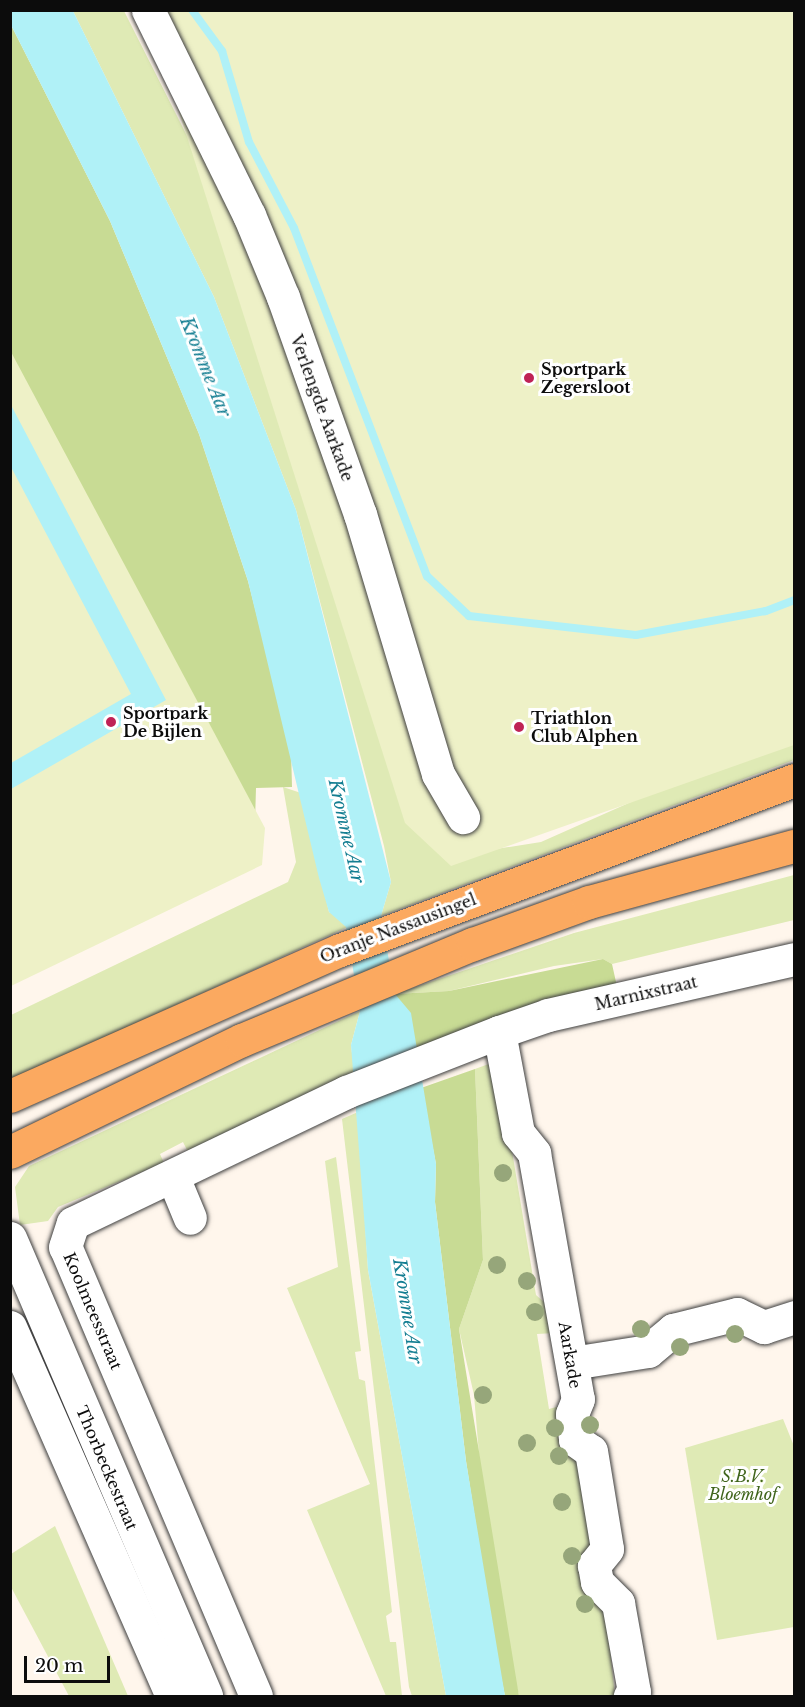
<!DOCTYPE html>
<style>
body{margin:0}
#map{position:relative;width:805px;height:1707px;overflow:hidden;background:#fff6ec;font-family:"Libre Baskerville",serif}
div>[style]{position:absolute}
.green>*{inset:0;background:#dfeab5}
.forest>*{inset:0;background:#c8db94}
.pitch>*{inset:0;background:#eef1c7}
.water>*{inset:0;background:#b0f1f7}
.stream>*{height:8px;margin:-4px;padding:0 4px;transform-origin:4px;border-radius:4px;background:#b0f1f7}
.roads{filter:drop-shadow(0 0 2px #3f3f3f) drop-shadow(0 0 2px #3f3f3f)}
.minor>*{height:33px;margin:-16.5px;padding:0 16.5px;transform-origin:16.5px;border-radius:16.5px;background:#fff}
.major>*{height:33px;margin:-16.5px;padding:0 16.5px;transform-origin:16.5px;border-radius:16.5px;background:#fba960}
.trees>*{width:18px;height:18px;margin:-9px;border-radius:50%;background:#96a67a}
.dots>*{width:16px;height:16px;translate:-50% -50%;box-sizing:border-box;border:3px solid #fff;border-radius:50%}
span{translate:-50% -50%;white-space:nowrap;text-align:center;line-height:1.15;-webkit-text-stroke:6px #fff;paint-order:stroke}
.poi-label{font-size:16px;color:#0c0c0c;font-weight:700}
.left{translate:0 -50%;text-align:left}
.street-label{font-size:16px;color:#0c0c0c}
.park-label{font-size:16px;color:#40651c;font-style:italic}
.water-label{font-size:18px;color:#147e92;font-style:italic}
.frame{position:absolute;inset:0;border:12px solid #0c0c0c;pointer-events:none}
.scale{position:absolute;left:24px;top:1656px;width:86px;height:27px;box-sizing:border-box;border:3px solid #0c0c0c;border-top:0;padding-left:8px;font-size:18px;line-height:21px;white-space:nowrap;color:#0c0c0c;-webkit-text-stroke:4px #fff;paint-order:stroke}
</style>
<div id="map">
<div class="green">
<div style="clip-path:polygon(73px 11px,124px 11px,272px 304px,477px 852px,541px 842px,703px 770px,794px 715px,794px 760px,381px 916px,391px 882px,384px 846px,296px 510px,214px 297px)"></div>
<div style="clip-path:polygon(283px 787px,301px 793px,329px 912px,352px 925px,11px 1080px,11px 1015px,288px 882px,296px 862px)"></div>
<div style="clip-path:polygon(794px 875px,794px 920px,612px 964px,603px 959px,554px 966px,449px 991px,395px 994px,574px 933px)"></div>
<div style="clip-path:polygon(360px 1011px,351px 1045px,355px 1077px,188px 1152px,183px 1142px,160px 1154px,164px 1163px,58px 1207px,48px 1221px,20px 1225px,15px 1187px,29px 1166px)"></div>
<div style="clip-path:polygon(497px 1061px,536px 1295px,553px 1310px,555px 1333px,537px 1334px,549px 1409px,560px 1406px,583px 1459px,595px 1544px,584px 1560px,590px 1599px,606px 1612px,615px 1696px,519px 1696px,511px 1661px,480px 1466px,474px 1395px,459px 1329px,483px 1260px,475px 1069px)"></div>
<div style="clip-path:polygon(358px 1112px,368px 1270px,446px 1696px,412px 1696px,409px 1687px,342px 1119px)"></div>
<div style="clip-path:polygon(336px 1157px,361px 1351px,355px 1352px,359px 1379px,365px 1381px,392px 1612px,386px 1616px,390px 1642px,396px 1642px,402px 1696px,386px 1696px,307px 1510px,370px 1484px,287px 1288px,338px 1267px,325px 1161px)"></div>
<div style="clip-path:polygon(783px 1419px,794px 1446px,794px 1627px,717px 1640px,685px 1448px)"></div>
<div style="clip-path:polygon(55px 1526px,128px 1696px,69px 1696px,11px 1587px,11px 1554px)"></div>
</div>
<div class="forest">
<div style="clip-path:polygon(11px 25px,110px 221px,199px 434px,248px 581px,291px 749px,292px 787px,256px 788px,254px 856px,10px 789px)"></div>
<div style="clip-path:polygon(603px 959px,612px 964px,618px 991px,417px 1053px,395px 994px,449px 991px)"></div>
<div style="clip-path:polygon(475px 1069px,483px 1260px,459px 1329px,519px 1696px,505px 1696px,495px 1647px,466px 1461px,435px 1202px,436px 1164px,421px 1088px)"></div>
</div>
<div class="pitch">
<div style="clip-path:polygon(147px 11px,794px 11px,794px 745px,451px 866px,405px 823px)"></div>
<div style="clip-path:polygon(10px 350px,265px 828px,262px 865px,11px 986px)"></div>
</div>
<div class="water">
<div style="clip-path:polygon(10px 11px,73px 11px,214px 297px,296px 510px,391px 882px,381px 916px,395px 994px,411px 1013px,436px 1164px,435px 1202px,466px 1461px,505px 1696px,446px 1696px,368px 1270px,351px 1045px,360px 1011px,346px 927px,329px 912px,319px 878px,248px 581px,199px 434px,110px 221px,11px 25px)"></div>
<div style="clip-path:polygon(11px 405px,166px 700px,11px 789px,11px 763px,131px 694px,11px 467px)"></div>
</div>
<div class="stream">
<div style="left:192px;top:10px;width:51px;rotate:53.8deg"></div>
<div style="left:222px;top:51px;width:95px;rotate:73.5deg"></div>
<div style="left:249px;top:142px;width:97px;rotate:62.4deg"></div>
<div style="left:294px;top:228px;width:373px;rotate:69.1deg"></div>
<div style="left:427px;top:576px;width:58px;rotate:43.6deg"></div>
<div style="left:469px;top:616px;width:168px;rotate:6.5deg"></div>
<div style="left:636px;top:635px;width:132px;rotate:-10.5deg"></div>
<div style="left:766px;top:611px;width:30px;rotate:-21deg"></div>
</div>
<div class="roads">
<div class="minor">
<div style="left:148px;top:10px;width:229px;rotate:63.8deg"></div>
<div style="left:249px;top:215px;width:89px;rotate:67.5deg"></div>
<div style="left:283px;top:297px;width:230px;rotate:70.5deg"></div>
<div style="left:360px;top:514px;width:271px;rotate:73.3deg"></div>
<div style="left:438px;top:774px;width:50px;rotate:59.8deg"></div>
<div style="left:499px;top:1032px;width:103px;rotate:79.3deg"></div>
<div style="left:518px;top:1133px;width:26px;rotate:51deg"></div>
<div style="left:534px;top:1153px;width:250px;rotate:79.9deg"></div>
<div style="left:578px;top:1399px;width:16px;rotate:112deg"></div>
<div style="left:572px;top:1414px;width:26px;rotate:83deg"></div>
<div style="left:575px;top:1440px;width:19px;rotate:35deg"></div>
<div style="left:591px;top:1451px;width:99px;rotate:80.7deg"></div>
<div style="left:607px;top:1549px;width:21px;rotate:129deg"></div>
<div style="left:594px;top:1565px;width:17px;rotate:80deg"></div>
<div style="left:597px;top:1582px;width:30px;rotate:45deg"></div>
<div style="left:618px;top:1603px;width:90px;rotate:79.8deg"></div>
<div style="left:634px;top:1692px;width:6px;rotate:135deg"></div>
<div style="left:173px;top:1177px;width:44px;rotate:67.5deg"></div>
<div style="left:10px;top:1238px;width:498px;rotate:66.8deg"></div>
<div style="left:10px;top:1327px;width:403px;rotate:66.3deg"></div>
<div style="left:572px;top:1363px;width:77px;rotate:-9deg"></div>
<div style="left:648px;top:1351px;width:33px;rotate:-40deg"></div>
<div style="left:673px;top:1330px;width:66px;rotate:-14deg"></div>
<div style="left:737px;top:1314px;width:30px;rotate:26deg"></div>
<div style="left:764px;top:1327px;width:32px;rotate:-18deg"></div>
<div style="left:256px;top:1696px;width:488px;rotate:-113deg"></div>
<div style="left:65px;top:1247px;width:25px;rotate:-72deg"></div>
<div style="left:73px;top:1223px;width:303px;rotate:-25.6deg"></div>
<div style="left:346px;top:1092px;width:164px;rotate:-21.4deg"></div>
<div style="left:499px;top:1032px;width:52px;rotate:-19.1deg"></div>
<div style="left:548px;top:1015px;width:252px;rotate:-12.8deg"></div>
</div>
<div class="major">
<div style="left:10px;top:1096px;width:361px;rotate:-23.9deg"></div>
<div style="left:340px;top:950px;width:485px;rotate:-20.5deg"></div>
<div style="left:10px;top:1152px;width:258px;rotate:-25.8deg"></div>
<div style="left:242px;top:1040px;width:250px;rotate:-22.6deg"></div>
<div style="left:473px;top:944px;width:123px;rotate:-19.9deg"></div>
<div style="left:589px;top:902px;width:213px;rotate:-15.3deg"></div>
</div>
</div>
<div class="trees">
<div style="left:503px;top:1173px"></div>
<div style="left:497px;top:1265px"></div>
<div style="left:527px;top:1281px"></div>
<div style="left:535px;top:1312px"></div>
<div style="left:641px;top:1329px"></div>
<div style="left:735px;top:1334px"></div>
<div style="left:680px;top:1347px"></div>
<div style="left:483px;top:1395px"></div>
<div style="left:590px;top:1425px"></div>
<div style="left:555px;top:1428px"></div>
<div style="left:527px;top:1443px"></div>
<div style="left:559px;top:1456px"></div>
<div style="left:562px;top:1502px"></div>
<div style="left:572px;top:1556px"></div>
<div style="left:585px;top:1604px"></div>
</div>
<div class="dots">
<div style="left:529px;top:378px;background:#bf2256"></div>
<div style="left:111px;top:722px;background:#bf2256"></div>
<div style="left:519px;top:727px;background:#bf2256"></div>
</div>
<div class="poi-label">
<span class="left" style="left:541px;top:378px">Sportpark<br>Zegersloot</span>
<span class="left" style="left:123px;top:722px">Sportpark<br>De Bijlen</span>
<span class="left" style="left:531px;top:727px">Triathlon<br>Club Alphen</span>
</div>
<div class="street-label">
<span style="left:322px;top:408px;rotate:70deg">Verlengde Aarkade</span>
<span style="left:398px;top:928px;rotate:-21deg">Oranje Nassausingel</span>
<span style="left:646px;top:993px;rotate:-13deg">Marnixstraat</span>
<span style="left:93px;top:1311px;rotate:67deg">Koolmeesstraat</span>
<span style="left:570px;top:1355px;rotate:80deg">Aarkade</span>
<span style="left:107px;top:1468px;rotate:67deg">Thorbeckestraat</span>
</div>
<div class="park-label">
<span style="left:743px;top:1485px">S.B.V.<br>Bloemhof</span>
</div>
<div class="water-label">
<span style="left:205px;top:367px;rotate:68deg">Kromme Aar</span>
<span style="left:346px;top:831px;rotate:77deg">Kromme Aar</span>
<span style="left:407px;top:1311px;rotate:81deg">Kromme Aar</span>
</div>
<div class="frame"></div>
<div class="scale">20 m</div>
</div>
